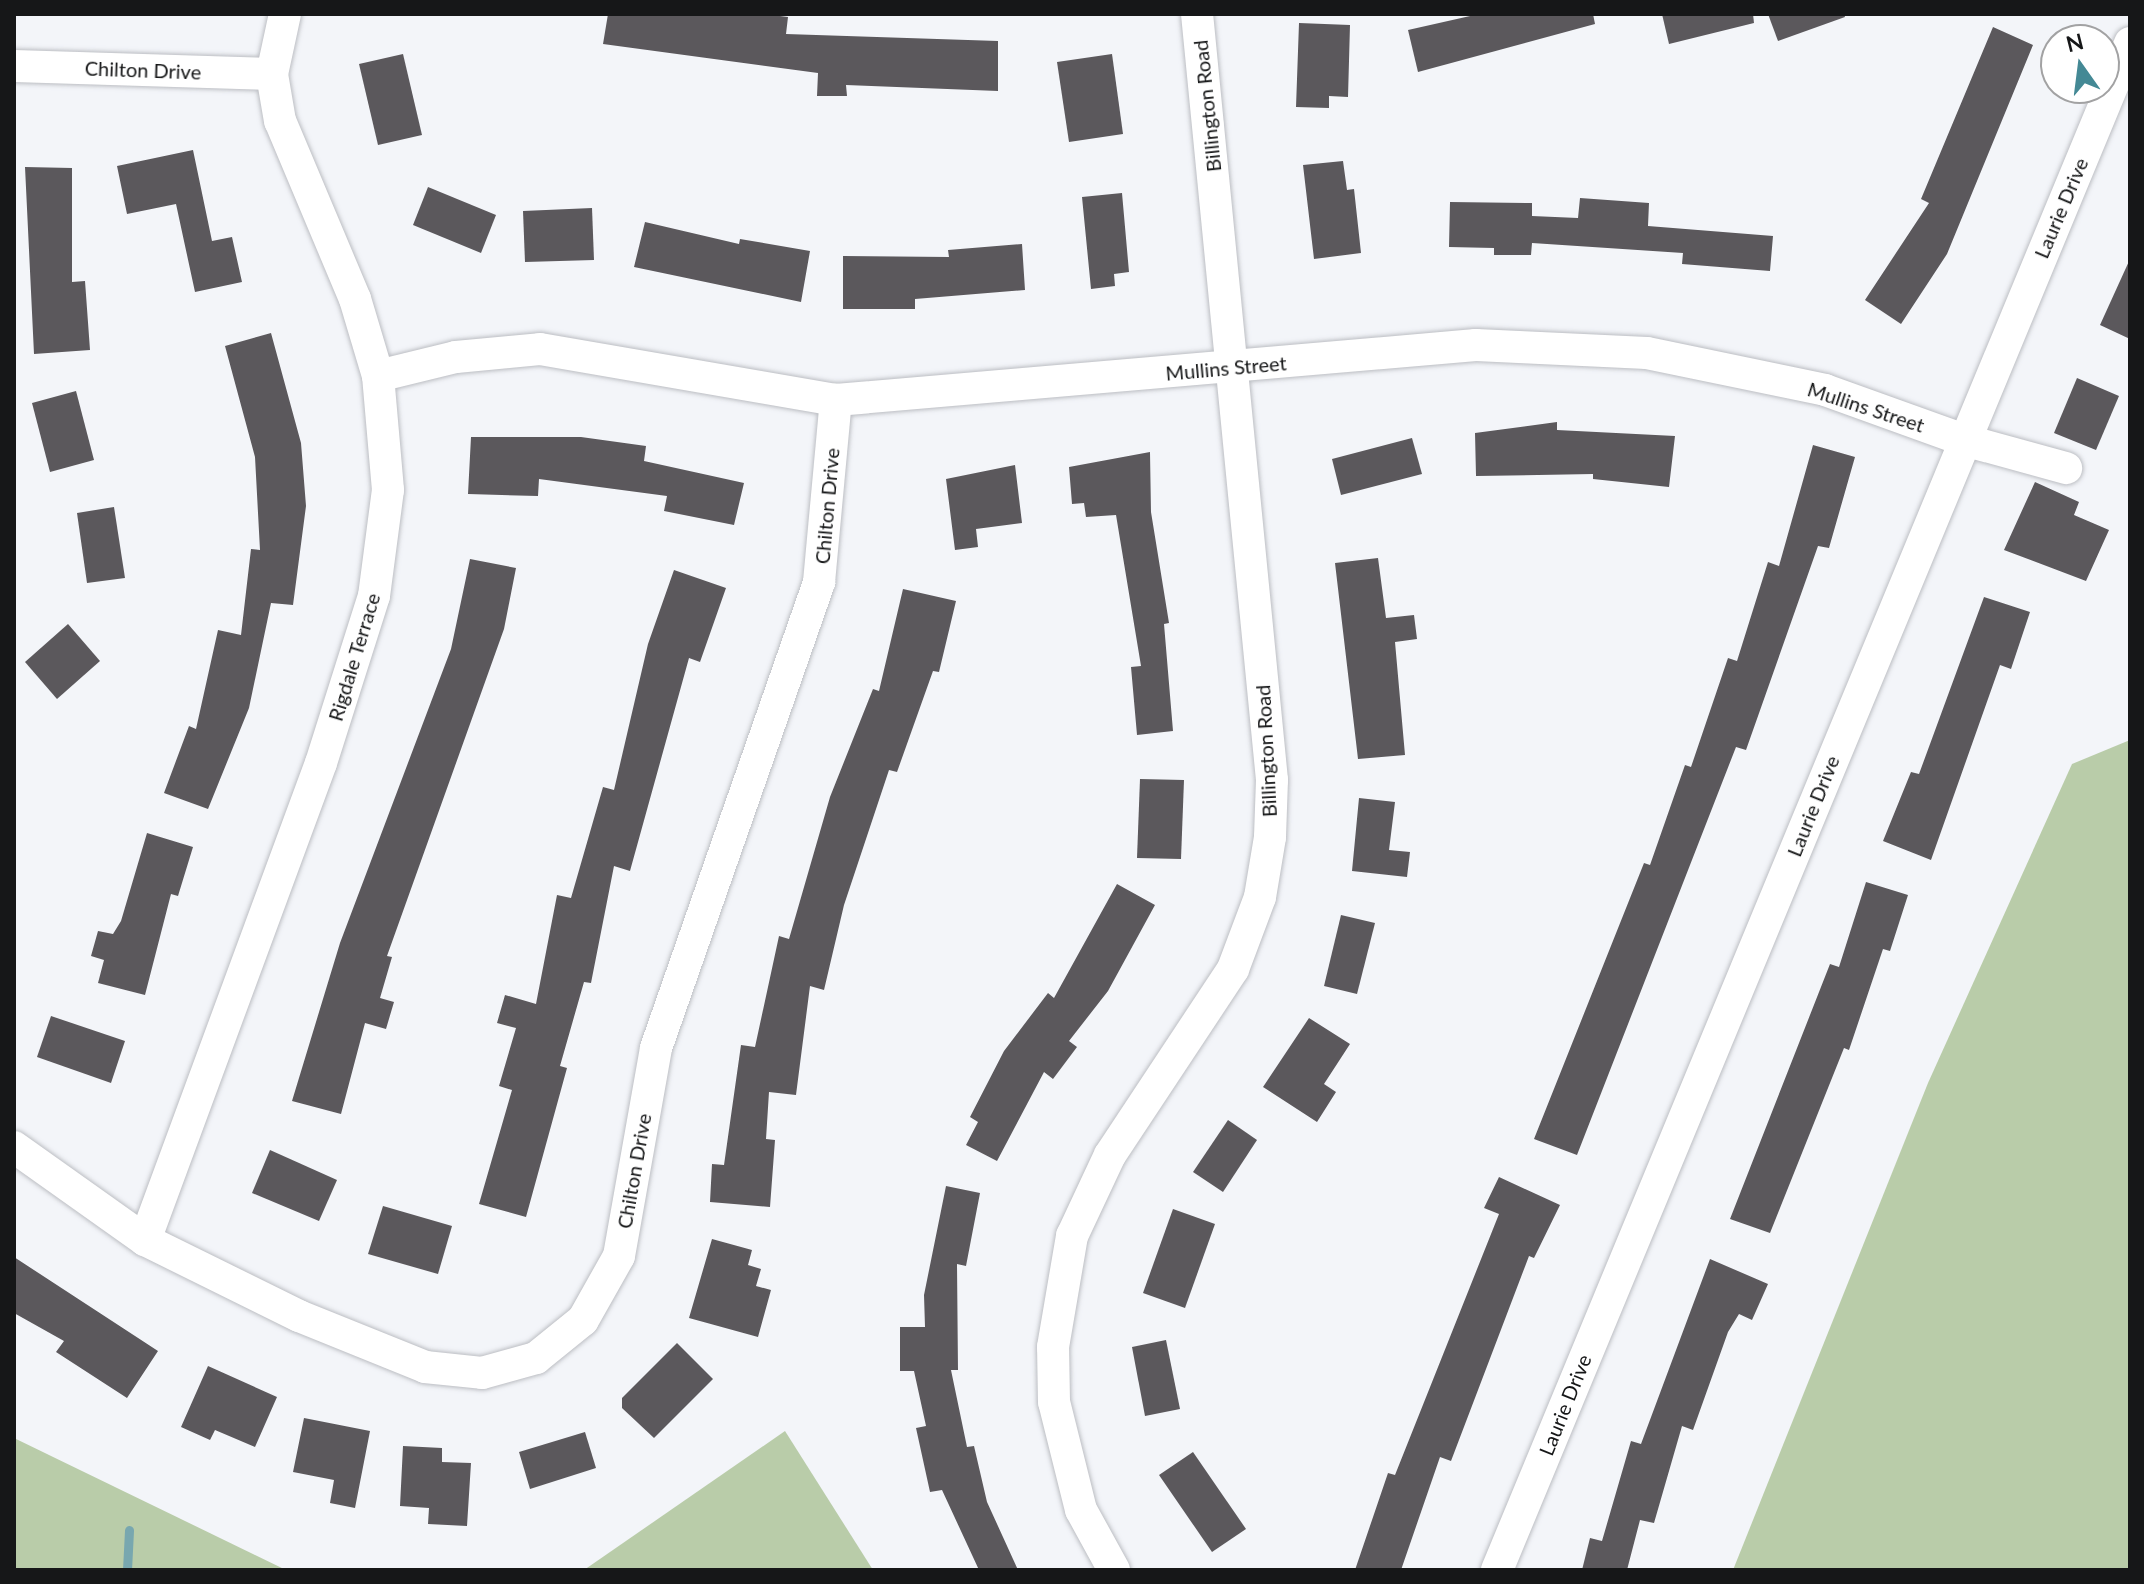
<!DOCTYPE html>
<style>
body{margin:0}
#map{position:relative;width:2144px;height:1584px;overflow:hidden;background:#f3f5f9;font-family:Lato,sans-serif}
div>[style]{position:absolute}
.forest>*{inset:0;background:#b9cca9}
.stream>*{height:9px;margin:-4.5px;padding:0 4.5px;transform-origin:4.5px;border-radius:4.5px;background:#78a7af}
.building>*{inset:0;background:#5b585c}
.roads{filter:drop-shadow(0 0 2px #bcbec3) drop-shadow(0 0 2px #bcbec3)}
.minor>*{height:32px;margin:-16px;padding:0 16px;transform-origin:16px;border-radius:16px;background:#fff}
span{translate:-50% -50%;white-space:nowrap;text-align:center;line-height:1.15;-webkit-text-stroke:8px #fff;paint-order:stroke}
.street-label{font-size:20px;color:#161718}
.frame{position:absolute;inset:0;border:16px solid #161718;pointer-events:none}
.north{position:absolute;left:2040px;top:24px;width:80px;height:80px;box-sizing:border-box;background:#fff;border:2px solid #a2a2a3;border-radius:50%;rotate:346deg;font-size:22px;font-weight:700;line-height:32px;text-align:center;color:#161718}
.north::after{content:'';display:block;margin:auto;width:28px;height:36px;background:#448995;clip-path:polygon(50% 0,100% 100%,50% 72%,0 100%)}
</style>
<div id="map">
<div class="forest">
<div style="clip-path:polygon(2130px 740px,2130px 1570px,1733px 1570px,1928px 1083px,2072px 764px)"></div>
<div style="clip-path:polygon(785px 1431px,873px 1570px,584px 1570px)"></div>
<div style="clip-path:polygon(14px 1438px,286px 1570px,14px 1570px)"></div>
</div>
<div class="stream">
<div style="left:127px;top:1570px;width:40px;rotate:-87.1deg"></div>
</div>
<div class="building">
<div style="clip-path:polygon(608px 14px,764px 14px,788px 17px,786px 34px,998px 41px,998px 91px,846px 85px,847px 96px,817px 96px,818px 73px,603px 44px)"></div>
<div style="clip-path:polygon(1479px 14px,1593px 14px,1595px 24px,1418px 72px,1408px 30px)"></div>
<div style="clip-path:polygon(1662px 14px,1753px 14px,1754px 23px,1669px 44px)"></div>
<div style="clip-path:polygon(1768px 14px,1844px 14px,1845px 17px,1778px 41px)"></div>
<div style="clip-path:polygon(1299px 23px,1350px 25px,1348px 97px,1329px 96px,1329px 108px,1296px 107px)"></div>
<div style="clip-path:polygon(1993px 27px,2033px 45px,1947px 254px,1901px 324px,1865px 300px,1929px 203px,1921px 199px)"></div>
<div style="clip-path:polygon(403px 54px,422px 135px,378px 145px,359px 64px)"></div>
<div style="clip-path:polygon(1112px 54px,1123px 134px,1069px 142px,1057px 62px)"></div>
<div style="clip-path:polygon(193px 150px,212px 241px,232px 237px,242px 282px,195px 292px,176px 204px,127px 214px,117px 166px)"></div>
<div style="clip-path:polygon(1343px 161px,1347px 190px,1354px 189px,1361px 253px,1314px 259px,1303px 165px)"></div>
<div style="clip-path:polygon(25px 167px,72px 168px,72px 282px,85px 281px,90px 350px,34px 354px)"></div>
<div style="clip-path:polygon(428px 187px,496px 215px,481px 253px,413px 225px)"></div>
<div style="clip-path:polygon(1122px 193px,1129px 272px,1114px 274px,1115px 286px,1091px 289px,1082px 197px)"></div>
<div style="clip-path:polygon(1580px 198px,1649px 203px,1648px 226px,1773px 236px,1770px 271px,1682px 264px,1683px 253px,1532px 243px,1531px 255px,1494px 255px,1494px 248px,1449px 247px,1450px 202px,1532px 203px,1532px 216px,1578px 218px)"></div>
<div style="clip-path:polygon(592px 208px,594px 260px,525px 262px,523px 211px)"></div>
<div style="clip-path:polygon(645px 222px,739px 244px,740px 239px,810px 251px,801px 302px,634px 267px)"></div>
<div style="clip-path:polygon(1022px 244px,1025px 290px,915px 299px,915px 309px,843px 309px,843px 256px,949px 257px,948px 250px)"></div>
<div style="clip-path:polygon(2130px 259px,2130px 339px,2100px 325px)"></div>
<div style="clip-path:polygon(271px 333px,301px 443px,306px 506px,293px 605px,271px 603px,249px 708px,208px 809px,164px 793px,189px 726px,196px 729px,218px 630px,241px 635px,251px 549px,260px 550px,255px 457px,225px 346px)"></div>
<div style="clip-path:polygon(2077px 378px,2119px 396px,2096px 450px,2054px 433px)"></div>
<div style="clip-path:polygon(76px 391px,94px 460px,50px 472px,32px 403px)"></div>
<div style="clip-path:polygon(1557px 422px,1557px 430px,1675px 436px,1669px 487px,1593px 479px,1593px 474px,1476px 476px,1475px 433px)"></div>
<div style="clip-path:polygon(471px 437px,581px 437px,646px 446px,644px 461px,744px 483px,734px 525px,664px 511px,667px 496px,539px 479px,538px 496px,468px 494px)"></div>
<div style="clip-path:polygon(1412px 438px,1422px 474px,1341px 495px,1332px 459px)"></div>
<div style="clip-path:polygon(1813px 445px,1855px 457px,1829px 548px,1818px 546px,1746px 750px,1736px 747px,1577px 1155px,1534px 1139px,1644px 863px,1650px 865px,1685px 765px,1691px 767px,1728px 658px,1737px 661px,1768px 562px,1779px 566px)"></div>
<div style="clip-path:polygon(1150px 452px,1151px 512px,1169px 623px,1164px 624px,1173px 731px,1137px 735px,1131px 667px,1141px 666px,1116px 515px,1086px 517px,1084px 503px,1072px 504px,1069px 467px)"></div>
<div style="clip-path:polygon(1015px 465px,1022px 523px,976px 529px,978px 547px,955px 550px,946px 479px)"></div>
<div style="clip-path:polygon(2035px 482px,2079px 502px,2074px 515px,2109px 530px,2086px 581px,2004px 550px)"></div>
<div style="clip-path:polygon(114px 507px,125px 578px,87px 583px,77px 513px)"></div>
<div style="clip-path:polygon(1378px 558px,1386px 618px,1414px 615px,1417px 639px,1395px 642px,1405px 755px,1358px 759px,1335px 563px)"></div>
<div style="clip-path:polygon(470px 559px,516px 568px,504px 629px,387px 956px,392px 957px,380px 998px,394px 1002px,386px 1029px,365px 1023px,341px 1114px,292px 1101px,340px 943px,451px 649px)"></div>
<div style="clip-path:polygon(674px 570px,726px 588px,700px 662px,689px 658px,630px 871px,614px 866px,591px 983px,584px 982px,560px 1066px,567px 1068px,526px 1217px,479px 1204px,512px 1090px,499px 1086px,516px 1028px,497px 1023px,505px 995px,536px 1004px,557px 895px,571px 898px,603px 787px,614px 790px,648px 644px)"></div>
<div style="clip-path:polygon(903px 589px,956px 601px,939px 672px,933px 671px,897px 772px,889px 770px,844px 905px,824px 990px,810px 986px,796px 1095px,769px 1092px,766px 1139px,775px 1140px,770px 1207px,710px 1202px,712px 1164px,724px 1165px,741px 1045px,755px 1047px,779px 936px,789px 939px,830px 797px,873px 689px,879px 691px)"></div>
<div style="clip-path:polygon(1984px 597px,2030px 612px,2011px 669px,2000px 665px,1931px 860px,1883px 841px,1911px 772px,1919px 774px)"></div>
<div style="clip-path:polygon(68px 624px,100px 661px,57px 699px,25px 662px)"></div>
<div style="clip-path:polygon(1140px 779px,1184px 780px,1181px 859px,1137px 858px)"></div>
<div style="clip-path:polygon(1359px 798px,1395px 802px,1389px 850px,1410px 852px,1407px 877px,1352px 871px)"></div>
<div style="clip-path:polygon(147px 833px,193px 847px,178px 896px,171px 894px,145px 995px,98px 983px,104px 960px,91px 956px,98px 931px,113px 934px,121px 921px)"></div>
<div style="clip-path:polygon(1866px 882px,1908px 895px,1890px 951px,1883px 949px,1849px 1050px,1844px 1048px,1770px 1233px,1730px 1219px,1830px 964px,1839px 967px)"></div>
<div style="clip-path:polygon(1117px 884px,1155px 905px,1108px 991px,1069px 1041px,1077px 1047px,1053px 1079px,1044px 1072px,997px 1161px,966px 1145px,978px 1122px,970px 1117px,1004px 1051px,1048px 993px,1054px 998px)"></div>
<div style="clip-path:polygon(1341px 915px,1375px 923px,1357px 994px,1324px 986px)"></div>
<div style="clip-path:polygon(51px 1016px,125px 1041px,111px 1083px,37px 1057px)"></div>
<div style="clip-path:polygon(1309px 1018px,1350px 1044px,1324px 1084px,1336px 1092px,1317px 1122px,1263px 1087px)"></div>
<div style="clip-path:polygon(1228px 1120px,1257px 1140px,1223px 1192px,1193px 1172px)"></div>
<div style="clip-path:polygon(270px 1150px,337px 1180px,319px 1221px,252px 1193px)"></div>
<div style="clip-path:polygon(1499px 1177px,1560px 1205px,1534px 1258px,1529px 1256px,1451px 1461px,1440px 1457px,1401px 1570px,1355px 1570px,1388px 1473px,1395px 1475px,1499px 1214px,1484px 1208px)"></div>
<div style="clip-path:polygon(946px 1186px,980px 1193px,966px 1266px,957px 1264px,958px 1370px,951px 1370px,967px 1447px,974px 1446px,987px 1502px,1018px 1570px,979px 1570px,942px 1490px,930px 1492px,916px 1428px,926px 1426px,914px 1371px,900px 1371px,900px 1327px,925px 1327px,924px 1295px)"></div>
<div style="clip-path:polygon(383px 1206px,452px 1226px,438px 1274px,368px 1254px)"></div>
<div style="clip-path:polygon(1173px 1209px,1215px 1224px,1185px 1308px,1143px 1293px)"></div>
<div style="clip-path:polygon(712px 1239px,752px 1250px,748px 1265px,761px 1269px,756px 1286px,771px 1290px,758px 1337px,689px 1318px)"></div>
<div style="clip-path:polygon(14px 1257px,158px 1351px,127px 1398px,56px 1352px,64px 1341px,14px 1313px)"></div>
<div style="clip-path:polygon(1710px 1259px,1768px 1284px,1752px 1320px,1739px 1314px,1728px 1332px,1693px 1430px,1682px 1426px,1654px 1523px,1640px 1520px,1627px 1570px,1582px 1570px,1590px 1538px,1602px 1541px,1631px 1441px,1641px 1444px)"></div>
<div style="clip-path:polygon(1166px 1340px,1180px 1409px,1145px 1416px,1132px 1347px)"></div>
<div style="clip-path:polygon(677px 1343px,713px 1379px,654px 1438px,622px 1408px,622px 1398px)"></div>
<div style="clip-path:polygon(208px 1366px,277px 1397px,255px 1447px,215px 1430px,210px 1440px,181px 1427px)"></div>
<div style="clip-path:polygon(304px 1418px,370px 1431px,355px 1508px,330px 1503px,334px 1480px,293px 1472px)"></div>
<div style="clip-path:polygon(585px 1432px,596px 1468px,530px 1489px,519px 1452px)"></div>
<div style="clip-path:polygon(403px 1446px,442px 1448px,442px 1462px,471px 1463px,467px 1526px,428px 1524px,429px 1508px,400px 1506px)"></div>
<div style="clip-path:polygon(1193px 1452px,1246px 1529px,1212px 1552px,1159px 1475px)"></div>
</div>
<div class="roads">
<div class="minor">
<div style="left:14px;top:66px;width:258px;rotate:1.8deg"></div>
<div style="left:378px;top:376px;width:80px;rotate:-13.7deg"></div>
<div style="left:456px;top:357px;width:84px;rotate:-5.4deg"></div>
<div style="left:540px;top:349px;width:300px;rotate:9.8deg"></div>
<div style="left:836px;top:400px;width:642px;rotate:-4.91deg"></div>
<div style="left:1476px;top:345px;width:171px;rotate:2.7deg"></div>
<div style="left:1647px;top:353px;width:182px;rotate:11.7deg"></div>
<div style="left:1825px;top:390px;width:148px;rotate:19.8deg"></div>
<div style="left:1964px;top:440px;width:106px;rotate:15.4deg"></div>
<div style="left:14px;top:1147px;width:161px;rotate:35.4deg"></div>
<div style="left:145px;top:1240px;width:172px;rotate:26.3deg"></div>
<div style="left:299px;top:1316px;width:136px;rotate:22deg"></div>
<div style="left:425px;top:1367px;width:57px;rotate:6deg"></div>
<div style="left:482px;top:1373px;width:56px;rotate:-15.5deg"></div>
<div style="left:536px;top:1358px;width:60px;rotate:-39deg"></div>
<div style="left:583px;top:1320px;width:73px;rotate:-60.6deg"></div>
<div style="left:619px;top:1256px;width:211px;rotate:-79.9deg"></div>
<div style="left:656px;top:1048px;width:494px;rotate:-70.7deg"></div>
<div style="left:819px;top:582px;width:183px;rotate:-84.7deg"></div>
<div style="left:145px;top:1240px;width:508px;rotate:-69.75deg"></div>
<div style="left:321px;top:763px;width:175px;rotate:-72.4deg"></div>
<div style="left:374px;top:596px;width:107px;rotate:-82.5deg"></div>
<div style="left:388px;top:490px;width:114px;rotate:-95deg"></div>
<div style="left:378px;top:376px;width:80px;rotate:-106.6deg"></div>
<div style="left:355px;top:299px;width:193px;rotate:-112.8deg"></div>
<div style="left:280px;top:121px;width:48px;rotate:-99.7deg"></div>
<div style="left:272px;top:74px;width:61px;rotate:-77.8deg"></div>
<div style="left:1114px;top:1570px;width:68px;rotate:-118.8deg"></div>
<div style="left:1081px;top:1510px;width:111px;rotate:-104deg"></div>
<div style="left:1054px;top:1402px;width:55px;rotate:-91deg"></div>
<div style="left:1053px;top:1347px;width:113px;rotate:-80.3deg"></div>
<div style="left:1072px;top:1236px;width:89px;rotate:-64.9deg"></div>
<div style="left:1110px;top:1155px;width:223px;rotate:-56.5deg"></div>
<div style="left:1233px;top:969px;width:77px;rotate:-69.4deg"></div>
<div style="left:1260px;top:897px;width:61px;rotate:-80.5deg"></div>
<div style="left:1270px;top:837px;width:57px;rotate:-88deg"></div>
<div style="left:1272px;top:780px;width:770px;rotate:-95.59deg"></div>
<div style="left:1497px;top:1570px;width:1653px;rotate:-67.48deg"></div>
</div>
</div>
<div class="street-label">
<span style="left:143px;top:70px;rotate:2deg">Chilton Drive</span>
<span style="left:1207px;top:106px;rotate:-96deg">Billington Road</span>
<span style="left:2061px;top:208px;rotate:-67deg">Laurie Drive</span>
<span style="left:1226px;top:368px;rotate:-5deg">Mullins Street</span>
<span style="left:1866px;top:407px;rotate:18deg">Mullins Street</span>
<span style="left:827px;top:506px;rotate:-85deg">Chilton Drive</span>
<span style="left:354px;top:657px;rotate:-73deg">Rigdale Terrace</span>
<span style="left:1266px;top:751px;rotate:-93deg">Billington Road</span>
<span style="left:1813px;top:806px;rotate:-68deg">Laurie Drive</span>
<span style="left:634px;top:1171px;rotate:-80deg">Chilton Drive</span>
<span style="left:1565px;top:1405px;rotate:-68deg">Laurie Drive</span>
</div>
<div class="frame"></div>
<div class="north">N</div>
</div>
